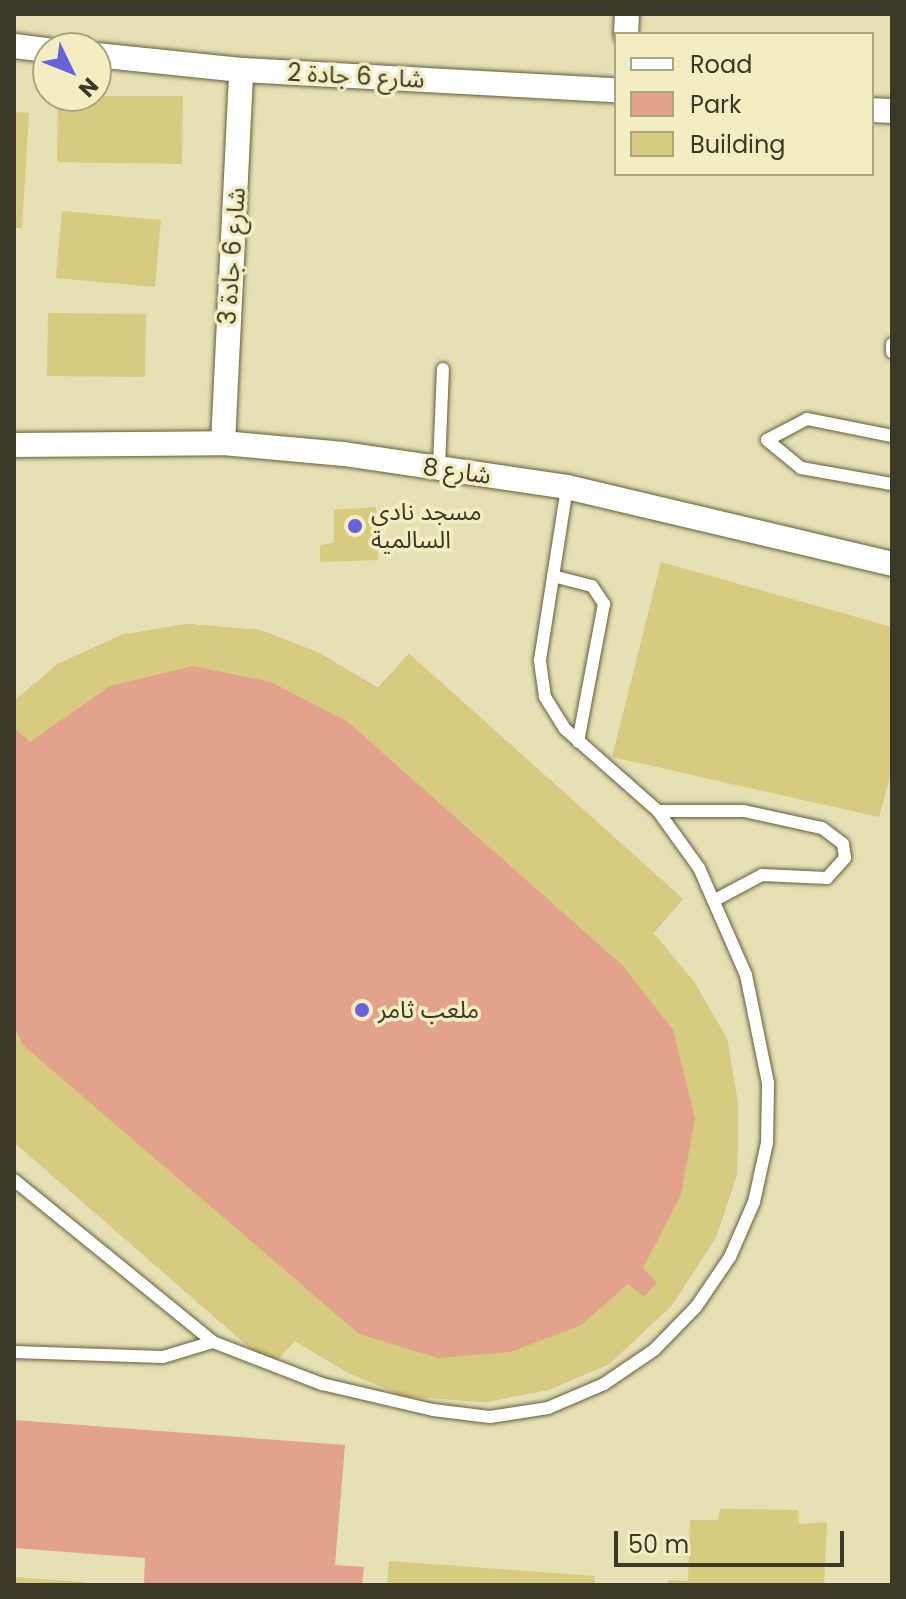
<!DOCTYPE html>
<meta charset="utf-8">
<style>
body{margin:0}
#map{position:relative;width:906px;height:1599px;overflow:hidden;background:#e6e0b5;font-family:Poppins,"Noto Sans Arabic",sans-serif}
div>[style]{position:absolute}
.green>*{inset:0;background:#e2a28b}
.building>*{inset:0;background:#d6cb7e}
.roads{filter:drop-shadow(0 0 2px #645f38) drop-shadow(0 0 2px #645f38)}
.service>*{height:12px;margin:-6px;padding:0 6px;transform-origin:6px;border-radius:6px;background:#fff}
.minor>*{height:24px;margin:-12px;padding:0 12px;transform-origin:12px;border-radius:12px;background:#fff}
.dots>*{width:22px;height:22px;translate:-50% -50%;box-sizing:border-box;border:4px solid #f3eec2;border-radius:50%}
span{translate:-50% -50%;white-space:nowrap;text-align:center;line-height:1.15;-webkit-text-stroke:7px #f3eec2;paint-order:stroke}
.street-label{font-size:24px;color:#3a3827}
.poi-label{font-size:24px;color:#3a3827}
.left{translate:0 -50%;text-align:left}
.frame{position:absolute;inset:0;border:16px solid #3a3827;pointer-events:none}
.legend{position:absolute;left:614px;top:32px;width:260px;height:144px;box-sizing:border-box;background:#f3eec2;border:2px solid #a9a584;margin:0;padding:10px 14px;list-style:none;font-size:24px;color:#3a3827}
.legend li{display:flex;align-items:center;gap:16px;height:40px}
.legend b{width:40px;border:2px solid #a9a584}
.north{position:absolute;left:32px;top:32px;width:80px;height:80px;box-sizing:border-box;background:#f3eec2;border:2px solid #a9a584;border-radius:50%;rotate:133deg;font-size:22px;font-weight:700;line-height:32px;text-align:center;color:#3a3827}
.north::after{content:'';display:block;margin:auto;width:28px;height:36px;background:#6761db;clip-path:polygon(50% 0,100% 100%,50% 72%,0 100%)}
.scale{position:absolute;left:614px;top:1531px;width:230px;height:36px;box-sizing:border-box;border:4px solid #3a3827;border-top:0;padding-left:10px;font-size:24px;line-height:28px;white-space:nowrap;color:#3a3827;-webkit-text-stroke:6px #f3eec2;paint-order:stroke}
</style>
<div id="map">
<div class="green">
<div style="clip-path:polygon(187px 624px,260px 630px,319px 653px,378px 688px,409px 654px,683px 899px,653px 933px,694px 982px,727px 1039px,738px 1105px,737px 1174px,716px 1237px,672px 1305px,609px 1364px,548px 1390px,485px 1402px,404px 1396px,349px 1373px,295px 1341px,271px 1366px,14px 1142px,14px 701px,58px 664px,122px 635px)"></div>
<div style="clip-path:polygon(14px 1420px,345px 1445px,335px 1565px,364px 1567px,362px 1585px,144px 1585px,145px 1558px,14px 1548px)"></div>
</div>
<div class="building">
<div style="clip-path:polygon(58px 96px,183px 96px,182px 164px,57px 162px)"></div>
<div style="clip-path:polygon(14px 112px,29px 113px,22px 228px,14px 228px)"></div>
<div style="clip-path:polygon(62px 211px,161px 220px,155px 287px,56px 278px)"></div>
<div style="clip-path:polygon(48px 313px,146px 314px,145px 377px,47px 376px)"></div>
<div style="clip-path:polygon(376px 507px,378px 560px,320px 562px,320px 545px,334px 543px,334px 510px)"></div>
<div style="clip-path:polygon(661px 562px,892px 627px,892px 770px,879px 817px,612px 757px)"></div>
<div style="clip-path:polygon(187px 624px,260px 630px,319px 653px,378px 689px,409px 654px,683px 899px,653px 932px,694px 982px,727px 1039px,738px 1105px,737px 1174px,716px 1237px,672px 1305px,609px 1364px,548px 1390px,485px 1402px,404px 1396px,349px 1373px,295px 1341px,271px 1366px,14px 1142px,14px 1027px,23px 1045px,359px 1334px,438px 1358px,511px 1352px,581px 1325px,628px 1284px,644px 1297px,657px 1282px,643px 1268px,681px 1195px,695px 1118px,673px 1030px,623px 966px,348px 722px,271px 682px,193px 666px,110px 686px,30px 742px,14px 727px,14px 701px,58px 664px,122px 635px)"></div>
<div style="clip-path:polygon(720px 1509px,798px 1510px,799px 1524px,827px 1522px,824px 1585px,668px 1585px,668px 1580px,688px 1581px,690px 1520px,718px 1520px)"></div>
<div style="clip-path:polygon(389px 1561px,595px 1576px,594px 1585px,387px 1585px)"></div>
<div style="clip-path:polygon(14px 1577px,84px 1582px,84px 1585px,14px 1585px)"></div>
</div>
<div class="roads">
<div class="service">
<div style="left:892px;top:344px;width:8px;rotate:90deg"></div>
<div style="left:892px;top:436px;width:87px;rotate:-168.7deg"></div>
<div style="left:807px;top:419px;width:45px;rotate:152.3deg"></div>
<div style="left:767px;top:440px;width:44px;rotate:39.5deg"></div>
<div style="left:801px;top:468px;width:92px;rotate:10deg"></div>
<div style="left:439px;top:467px;width:98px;rotate:-87.7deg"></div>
<div style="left:553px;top:576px;width:40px;rotate:14.4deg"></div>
<div style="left:592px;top:586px;width:22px;rotate:56deg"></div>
<div style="left:604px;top:604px;width:140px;rotate:100.7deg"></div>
<div style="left:658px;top:811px;width:86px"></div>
<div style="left:744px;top:811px;width:80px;rotate:12.3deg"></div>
<div style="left:822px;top:828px;width:26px;rotate:37deg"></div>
<div style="left:843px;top:844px;width:14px;rotate:82deg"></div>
<div style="left:845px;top:858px;width:27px;rotate:132deg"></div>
<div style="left:827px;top:878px;width:65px;rotate:-177.4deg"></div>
<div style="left:762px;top:875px;width:53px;rotate:152deg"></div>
<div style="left:14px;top:1180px;width:257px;rotate:39.1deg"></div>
<div style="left:213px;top:1342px;width:117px;rotate:21.1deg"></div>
<div style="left:322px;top:1384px;width:114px;rotate:13.2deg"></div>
<div style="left:433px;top:1410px;width:57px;rotate:7deg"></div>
<div style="left:490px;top:1417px;width:59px;rotate:-8.8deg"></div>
<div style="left:548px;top:1408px;width:61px;rotate:-23.2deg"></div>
<div style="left:604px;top:1384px;width:60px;rotate:-34.2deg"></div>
<div style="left:654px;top:1350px;width:60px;rotate:-45.7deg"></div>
<div style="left:696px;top:1307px;width:60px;rotate:-55.8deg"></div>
<div style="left:730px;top:1257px;width:60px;rotate:-66.4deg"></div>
<div style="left:754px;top:1202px;width:60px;rotate:-77.6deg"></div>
<div style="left:767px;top:1143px;width:60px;rotate:-89deg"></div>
<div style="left:768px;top:1083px;width:110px;rotate:-101.5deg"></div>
<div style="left:746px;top:975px;width:117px;rotate:-113.7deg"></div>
<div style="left:699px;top:868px;width:70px;rotate:-125.7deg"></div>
<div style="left:658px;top:811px;width:124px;rotate:-138.6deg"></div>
<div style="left:565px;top:729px;width:38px;rotate:-122deg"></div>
<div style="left:545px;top:697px;width:37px;rotate:-98deg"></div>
<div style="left:540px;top:660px;width:175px;rotate:-81.1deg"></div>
<div style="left:14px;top:1352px;width:149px;rotate:1.9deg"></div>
<div style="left:163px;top:1357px;width:52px;rotate:-16.7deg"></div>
</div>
<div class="minor">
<div style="left:626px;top:34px;width:20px;rotate:-87deg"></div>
<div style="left:14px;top:46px;width:34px;rotate:7deg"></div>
<div style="left:96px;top:55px;width:146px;rotate:5.9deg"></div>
<div style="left:241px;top:70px;width:376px;rotate:3.1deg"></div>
<div style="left:872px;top:110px;width:20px;rotate:3deg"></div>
<div style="left:223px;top:443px;width:373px;rotate:-87.2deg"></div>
<div style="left:14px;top:445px;width:209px;rotate:-0.5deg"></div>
<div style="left:223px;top:443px;width:121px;rotate:5.2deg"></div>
<div style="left:344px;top:454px;width:225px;rotate:8.4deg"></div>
<div style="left:567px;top:487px;width:334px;rotate:13.3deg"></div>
</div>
</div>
<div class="dots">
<div style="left:355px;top:526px;background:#6761db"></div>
<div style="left:362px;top:1010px;background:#6761db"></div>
</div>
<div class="street-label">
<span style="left:356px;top:76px;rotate:3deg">شارع 6 جادة 2</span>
<span style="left:232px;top:256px;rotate:-86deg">شارع 6 جادة 3</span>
<span style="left:457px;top:471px;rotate:8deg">شارع 8</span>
</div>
<div class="poi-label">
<span class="left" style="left:371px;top:526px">مسجد نادي<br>السالمية</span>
<span class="left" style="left:378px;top:1010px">ملعب ثامر</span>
</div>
<div class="frame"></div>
<ul class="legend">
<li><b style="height:10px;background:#fff"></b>Road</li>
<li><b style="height:22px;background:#e2a28b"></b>Park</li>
<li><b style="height:22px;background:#d6cb7e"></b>Building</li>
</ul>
<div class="north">N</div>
<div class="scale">50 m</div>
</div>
